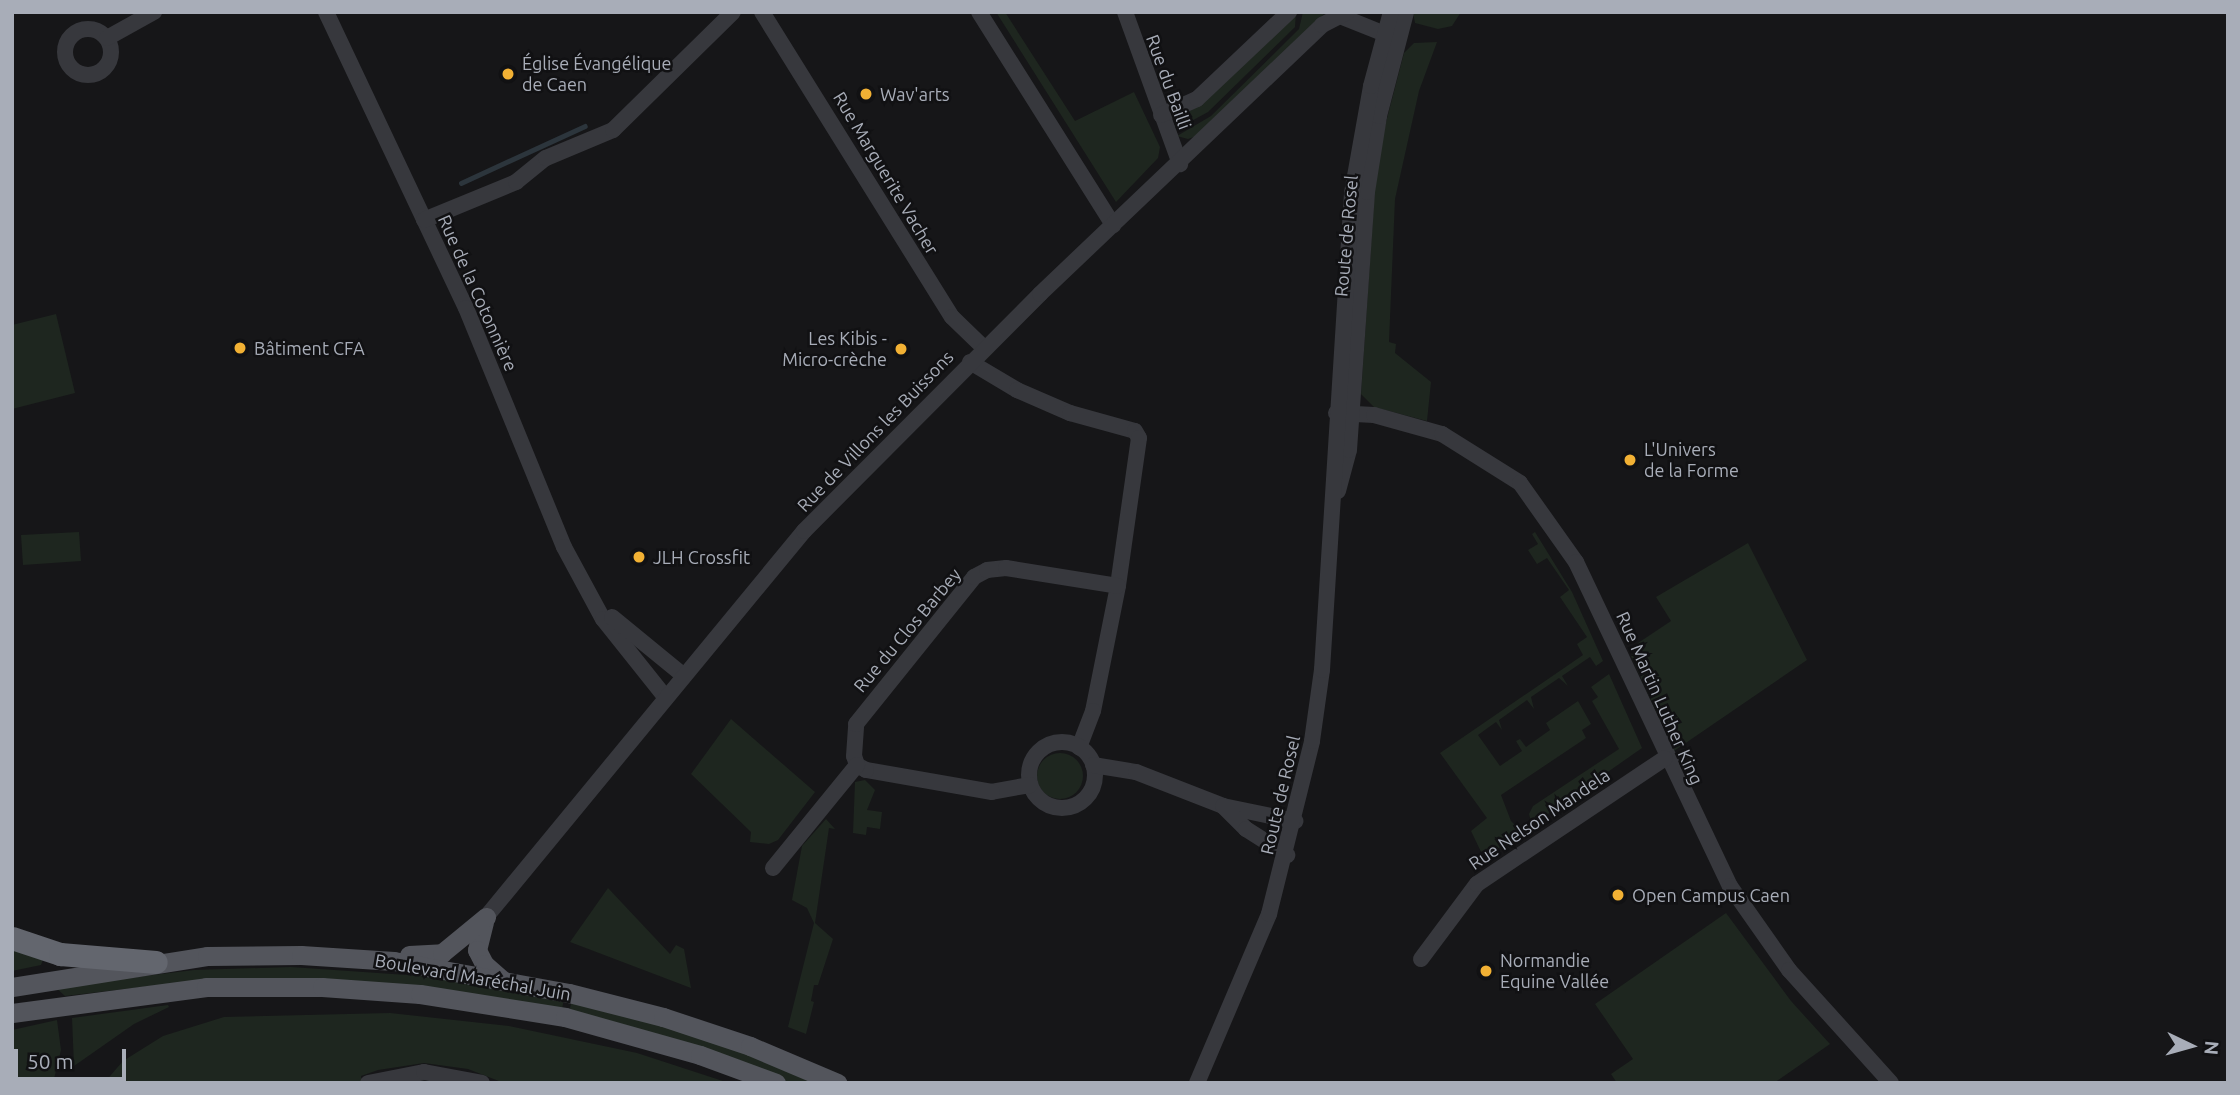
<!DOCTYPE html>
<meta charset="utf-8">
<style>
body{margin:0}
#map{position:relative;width:2240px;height:1095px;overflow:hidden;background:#161618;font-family:Ubuntu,sans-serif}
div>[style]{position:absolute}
.green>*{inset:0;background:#1e261f}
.round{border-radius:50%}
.stream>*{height:4.5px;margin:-2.25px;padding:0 2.25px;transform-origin:2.25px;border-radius:2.25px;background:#2c353c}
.minor>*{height:16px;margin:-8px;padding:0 8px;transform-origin:8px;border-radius:8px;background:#37383d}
.minor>.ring{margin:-8px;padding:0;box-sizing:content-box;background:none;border:16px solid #37383d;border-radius:50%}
.major>*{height:19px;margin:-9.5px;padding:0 9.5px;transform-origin:9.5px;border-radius:9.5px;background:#53555c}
.highway>*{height:23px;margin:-11.5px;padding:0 11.5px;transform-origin:11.5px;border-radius:11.5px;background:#63666e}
.dots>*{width:19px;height:19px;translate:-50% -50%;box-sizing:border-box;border:4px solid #111113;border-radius:50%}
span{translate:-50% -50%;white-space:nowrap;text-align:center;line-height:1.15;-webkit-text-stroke:5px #111113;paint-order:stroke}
.poi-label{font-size:18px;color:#a8adb8}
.left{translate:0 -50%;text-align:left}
.right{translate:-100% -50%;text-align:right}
.street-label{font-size:18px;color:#a8adb8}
.frame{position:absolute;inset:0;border:14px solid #a8adb8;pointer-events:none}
.north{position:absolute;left:2156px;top:1011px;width:70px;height:70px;-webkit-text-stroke:5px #111113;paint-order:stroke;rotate:95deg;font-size:19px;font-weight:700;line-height:28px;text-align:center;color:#a8adb8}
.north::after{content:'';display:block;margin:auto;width:24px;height:32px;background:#a8adb8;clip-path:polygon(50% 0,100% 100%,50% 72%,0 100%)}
.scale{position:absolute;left:14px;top:1049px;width:112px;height:32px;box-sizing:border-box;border:4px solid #a8adb8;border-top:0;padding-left:9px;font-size:21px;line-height:24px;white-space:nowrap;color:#a8adb8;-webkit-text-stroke:5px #111113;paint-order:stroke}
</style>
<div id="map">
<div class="green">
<div style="clip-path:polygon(996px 12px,1005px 12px,1075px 121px,1134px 92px,1160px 147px,1158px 158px,1116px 202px)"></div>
<div style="clip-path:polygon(1296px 12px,1295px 27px,1208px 112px,1175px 130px,1175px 116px)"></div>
<div style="clip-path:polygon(1303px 12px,1326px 12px,1199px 135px,1188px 139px,1177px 136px,1211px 116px,1299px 29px)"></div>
<div style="clip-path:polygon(1413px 12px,1461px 12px,1452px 26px,1438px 29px,1415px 23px)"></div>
<div style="clip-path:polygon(1437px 42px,1419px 91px,1395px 199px,1389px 342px,1396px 344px,1395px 353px,1431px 382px,1427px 421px,1374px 407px,1361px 394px,1377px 157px,1404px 53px,1414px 43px)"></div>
<div style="clip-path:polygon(56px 314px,75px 393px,12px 409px,12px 325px)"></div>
<div style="clip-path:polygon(79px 532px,81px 561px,23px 565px,21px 535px)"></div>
<div style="clip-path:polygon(1535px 532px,1572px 592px,1603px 661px,1596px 666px,1590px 657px,1562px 676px,1568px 686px,1559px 678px,1531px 697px,1534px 709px,1527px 700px,1499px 720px,1502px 730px,1496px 722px,1478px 735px,1500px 766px,1522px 751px,1516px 741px,1520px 739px,1526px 747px,1550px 730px,1546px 723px,1578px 701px,1591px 724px,1582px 730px,1586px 738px,1501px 795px,1511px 821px,1522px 832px,1484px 858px,1471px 831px,1487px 818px,1440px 753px,1583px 655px,1577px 644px,1587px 637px,1560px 597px,1569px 590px,1547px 558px,1537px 564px,1528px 550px,1538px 544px,1532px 534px)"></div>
<div style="clip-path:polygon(1748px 543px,1807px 660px,1674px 751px,1631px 656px,1638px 643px,1671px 621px,1656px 597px)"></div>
<div style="clip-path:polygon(1609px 674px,1642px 748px,1532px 825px,1529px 814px,1533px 806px,1619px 749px,1592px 701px,1598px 697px,1591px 687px)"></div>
<div style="clip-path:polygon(731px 719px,815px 792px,778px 840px,769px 844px,750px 842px,751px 832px,691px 774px)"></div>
<div class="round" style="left:1037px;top:753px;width:46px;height:46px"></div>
<div style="clip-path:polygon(865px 780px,875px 790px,867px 810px,882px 812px,880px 829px,867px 827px,866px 835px,853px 833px,855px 782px)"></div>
<div style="clip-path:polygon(826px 819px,835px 829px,829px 828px,815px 923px,833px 939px,818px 985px,814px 985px,811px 1001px,814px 1002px,806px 1034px,788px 1027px,814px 923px,807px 908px,792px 900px,802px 846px)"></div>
<div style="clip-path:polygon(608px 888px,670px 954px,676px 945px,684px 949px,691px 988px,570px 942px)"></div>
<div style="clip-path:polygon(1726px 913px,1791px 1001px,1830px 1044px,1774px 1083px,1617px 1083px,1611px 1074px,1633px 1059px,1595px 1004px)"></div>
<div style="clip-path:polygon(12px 947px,43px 959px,41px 965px,12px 971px)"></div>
<div style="clip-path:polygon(291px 967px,450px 978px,564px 998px,562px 1009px,194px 981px,65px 996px,55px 987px,194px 970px)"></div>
<div style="clip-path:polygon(572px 1000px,673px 1026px,823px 1083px,792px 1083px,569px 1012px)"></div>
<div style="clip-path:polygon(168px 1005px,169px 1007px,134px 1024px,74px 1066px,72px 1018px)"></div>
<div style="clip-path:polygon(390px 1013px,509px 1026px,637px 1053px,729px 1083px,504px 1083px,468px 1069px,424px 1063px,378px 1070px,361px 1076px,362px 1083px,104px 1083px,123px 1061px,163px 1036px,224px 1017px)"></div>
<div style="clip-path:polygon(57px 1020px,61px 1050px,53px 1083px,12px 1083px,12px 1030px)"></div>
</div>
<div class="stream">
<div style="left:461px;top:183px;width:136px;rotate:-24.7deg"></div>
</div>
<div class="minor">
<div style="left:326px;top:12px;width:327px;rotate:64.7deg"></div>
<div style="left:466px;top:308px;width:258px;rotate:67.7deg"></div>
<div style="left:564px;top:547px;width:82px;rotate:61.6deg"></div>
<div style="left:603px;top:619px;width:101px;rotate:51.4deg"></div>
<div style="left:762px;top:12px;width:359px;rotate:58.1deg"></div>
<div style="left:952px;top:317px;width:45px;rotate:44.1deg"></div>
<div style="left:979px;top:12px;width:252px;rotate:57.8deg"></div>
<div style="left:1125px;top:12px;width:162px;rotate:70.1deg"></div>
<div style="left:1340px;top:16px;width:48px;rotate:21.8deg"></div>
<div class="ring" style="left:65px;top:29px;width:30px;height:30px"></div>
<div style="left:107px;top:38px;width:54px;rotate:-29deg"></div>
<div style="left:1161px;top:115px;width:39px;rotate:-24deg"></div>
<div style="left:1197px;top:99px;width:127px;rotate:-43.4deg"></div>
<div style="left:424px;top:220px;width:100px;rotate:-22.4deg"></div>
<div style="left:516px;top:182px;width:38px;rotate:-39deg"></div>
<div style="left:546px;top:158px;width:73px;rotate:-22.7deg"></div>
<div style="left:613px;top:130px;width:168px;rotate:-44.5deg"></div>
<div style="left:970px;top:362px;width:55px;rotate:30.8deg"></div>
<div style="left:1017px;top:390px;width:58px;rotate:23.5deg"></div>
<div style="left:1070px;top:413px;width:67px;rotate:15.5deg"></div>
<div style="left:1135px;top:431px;width:8px;rotate:60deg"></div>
<div style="left:1139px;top:438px;width:149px;rotate:98.1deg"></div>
<div style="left:1118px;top:586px;width:127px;rotate:101.3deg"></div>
<div style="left:1093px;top:711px;width:39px;rotate:111deg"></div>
<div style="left:1336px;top:413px;width:38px;rotate:3deg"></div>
<div style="left:1374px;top:415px;width:71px;rotate:15.6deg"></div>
<div style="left:1442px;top:434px;width:92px;rotate:32.1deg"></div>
<div style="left:1520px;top:483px;width:97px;rotate:54.7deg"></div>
<div style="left:1576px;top:562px;width:359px;rotate:64.6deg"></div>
<div style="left:1730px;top:886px;width:103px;rotate:54.9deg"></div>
<div style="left:1789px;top:970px;width:152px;rotate:47.9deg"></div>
<div style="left:1338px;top:491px;width:42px;rotate:-75deg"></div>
<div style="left:1349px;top:450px;width:259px;rotate:-86deg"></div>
<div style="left:1367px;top:192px;width:77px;rotate:-81deg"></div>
<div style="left:1379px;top:116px;width:107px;rotate:-75.4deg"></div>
<div style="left:612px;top:617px;width:93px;rotate:39.3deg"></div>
<div class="ring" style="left:1029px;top:742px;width:50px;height:50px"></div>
<div style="left:1093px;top:765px;width:44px;rotate:9.2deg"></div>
<div style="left:1136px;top:772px;width:93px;rotate:21.3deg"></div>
<div style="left:1223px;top:806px;width:74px;rotate:11.8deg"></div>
<div style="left:1030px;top:785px;width:39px;rotate:170deg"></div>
<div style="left:992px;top:792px;width:128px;rotate:-170.1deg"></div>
<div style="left:866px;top:770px;width:10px;rotate:-151deg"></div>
<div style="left:857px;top:765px;width:9px;rotate:-108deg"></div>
<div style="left:854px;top:756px;width:32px;rotate:-86deg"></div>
<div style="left:856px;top:724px;width:189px;rotate:-51.2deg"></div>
<div style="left:974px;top:577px;width:15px;rotate:-28deg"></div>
<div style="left:987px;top:570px;width:19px;rotate:-6deg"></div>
<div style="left:1006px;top:568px;width:113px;rotate:9.1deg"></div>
<div style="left:1223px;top:806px;width:33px;rotate:45deg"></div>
<div style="left:1246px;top:829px;width:49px;rotate:32.4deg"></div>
<div style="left:773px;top:868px;width:133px;rotate:-50.8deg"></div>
<div style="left:486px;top:917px;width:500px;rotate:-50.52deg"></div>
<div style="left:804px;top:531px;width:334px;rotate:-45.1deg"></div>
<div style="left:1040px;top:294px;width:390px;rotate:-43.6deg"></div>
<div style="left:1322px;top:25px;width:28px;rotate:-27deg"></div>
<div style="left:1421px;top:959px;width:94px;rotate:-53.3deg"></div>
<div style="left:1477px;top:884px;width:226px;rotate:-33.8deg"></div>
<div style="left:368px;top:1083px;width:57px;rotate:-11.1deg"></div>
<div style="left:424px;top:1072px;width:59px;rotate:10.7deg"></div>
<div style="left:1197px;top:1083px;width:184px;rotate:-66.9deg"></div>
<div style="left:1269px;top:914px;width:178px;rotate:-76deg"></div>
<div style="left:1312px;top:741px;width:72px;rotate:-82deg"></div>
<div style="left:1322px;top:670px;width:478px;rotate:-86.4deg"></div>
<div style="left:1352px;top:193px;width:109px;rotate:-79.9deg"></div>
<div style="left:1371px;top:86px;width:77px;rotate:-74.9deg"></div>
</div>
<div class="major">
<div style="left:484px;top:922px;width:29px;rotate:104deg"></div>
<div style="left:477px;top:950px;width:16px;rotate:63deg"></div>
<div style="left:484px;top:964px;width:23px;rotate:41deg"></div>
<div style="left:409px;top:955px;width:33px;rotate:-3deg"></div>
<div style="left:442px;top:953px;width:57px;rotate:-39.3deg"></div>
<div style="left:12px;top:987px;width:197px;rotate:-9deg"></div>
<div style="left:207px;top:956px;width:94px;rotate:-0.6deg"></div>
<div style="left:301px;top:955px;width:93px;rotate:3.7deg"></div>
<div style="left:394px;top:961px;width:178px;rotate:10.4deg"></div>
<div style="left:569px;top:993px;width:97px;rotate:14.3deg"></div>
<div style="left:663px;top:1017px;width:92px;rotate:18.4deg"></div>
<div style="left:750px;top:1046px;width:95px;rotate:23deg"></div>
<div style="left:12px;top:1013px;width:196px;rotate:-7.6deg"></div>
<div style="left:206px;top:987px;width:116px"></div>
<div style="left:322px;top:987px;width:98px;rotate:4.1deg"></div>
<div style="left:420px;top:994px;width:147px;rotate:9deg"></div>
<div style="left:565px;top:1017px;width:140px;rotate:15.7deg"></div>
<div style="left:700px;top:1055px;width:81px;rotate:20.2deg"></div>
</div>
<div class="highway">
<div style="left:12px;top:938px;width:51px;rotate:18.4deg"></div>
<div style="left:60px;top:954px;width:96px;rotate:4.8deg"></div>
</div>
<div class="dots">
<div style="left:508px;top:74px;background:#f2b134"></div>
<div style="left:866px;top:94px;background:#f2b134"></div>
<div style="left:240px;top:348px;background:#f2b134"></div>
<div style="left:901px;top:349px;background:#f2b134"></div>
<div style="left:1630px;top:460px;background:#f2b134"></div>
<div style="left:639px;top:557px;background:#f2b134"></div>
<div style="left:1618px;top:895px;background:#f2b134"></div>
<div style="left:1486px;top:971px;background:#f2b134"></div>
</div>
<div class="poi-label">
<span class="left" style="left:522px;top:74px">Église Évangélique<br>de Caen</span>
<span class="left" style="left:880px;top:94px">Wav'arts</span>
<span class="right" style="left:887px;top:349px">Les Kibis -<br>Micro-crèche</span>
<span class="left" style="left:254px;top:348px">Bâtiment CFA</span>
<span class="left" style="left:1644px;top:460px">L'Univers<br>de la Forme</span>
<span class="left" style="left:653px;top:557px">JLH Crossfit</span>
<span class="left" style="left:1632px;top:895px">Open Campus Caen</span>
<span class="left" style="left:1500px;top:971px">Normandie<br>Equine Vallée</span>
</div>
<div class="street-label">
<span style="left:1169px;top:82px;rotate:70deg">Rue du Bailli</span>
<span style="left:886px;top:173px;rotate:59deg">Rue Marguerite Vacher</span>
<span style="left:1346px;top:236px;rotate:-85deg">Route de Rosel</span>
<span style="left:478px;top:293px;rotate:66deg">Rue de la Cotonnière</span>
<span style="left:875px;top:431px;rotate:-46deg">Rue de Villons les Buissons</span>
<span style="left:907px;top:630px;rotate:-50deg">Rue du Clos Barbey</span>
<span style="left:1660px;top:698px;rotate:66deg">Rue Martin Luther King</span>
<span style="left:1280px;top:795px;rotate:-77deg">Route de Rosel</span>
<span style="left:1539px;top:819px;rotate:-34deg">Rue Nelson Mandela</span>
<span style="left:473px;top:977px;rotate:10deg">Boulevard Maréchal Juin</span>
</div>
<div class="frame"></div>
<div class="north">N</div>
<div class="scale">50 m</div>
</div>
